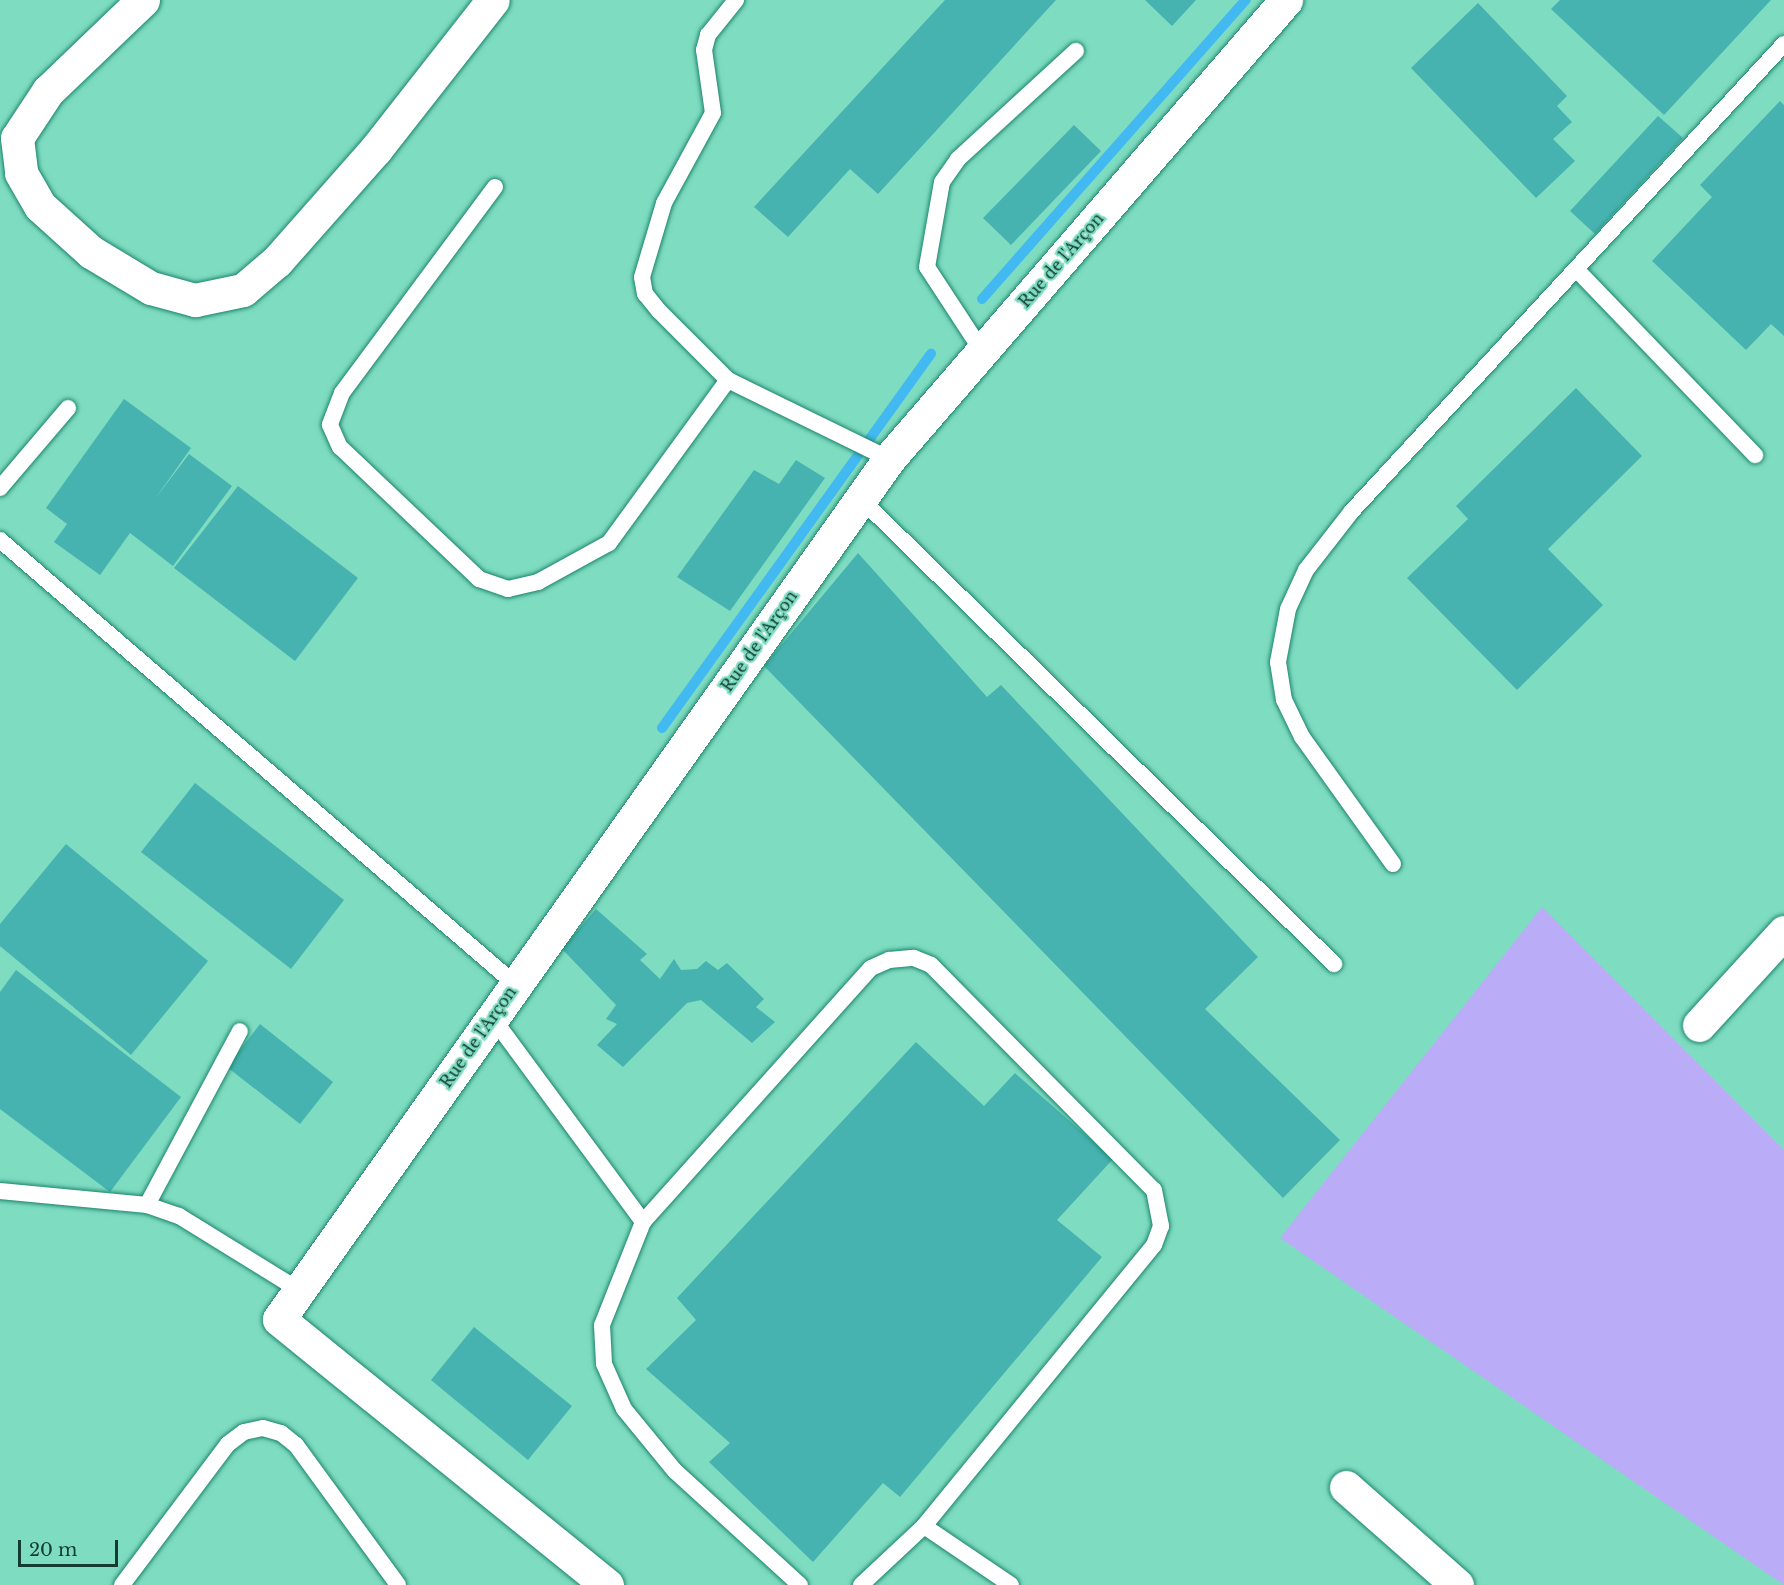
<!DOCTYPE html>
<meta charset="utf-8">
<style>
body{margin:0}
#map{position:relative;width:1784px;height:1585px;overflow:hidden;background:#7edcc0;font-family:"Libre Baskerville",serif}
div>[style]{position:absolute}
.green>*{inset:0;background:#bbacf8}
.stream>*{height:10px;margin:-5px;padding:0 5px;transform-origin:5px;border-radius:5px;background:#42b9f0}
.building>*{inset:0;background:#47b3b1}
.roads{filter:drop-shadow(0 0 2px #1c856d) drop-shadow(0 0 2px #1c856d)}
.service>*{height:16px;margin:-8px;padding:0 8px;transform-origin:8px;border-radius:8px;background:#fff}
.minor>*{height:33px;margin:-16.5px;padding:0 16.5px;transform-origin:16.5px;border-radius:16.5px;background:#fff}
span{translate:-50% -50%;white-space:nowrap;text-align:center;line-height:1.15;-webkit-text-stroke:4.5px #7edcc0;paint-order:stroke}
.street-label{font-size:16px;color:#143c31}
.scale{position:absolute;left:18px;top:1540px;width:100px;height:27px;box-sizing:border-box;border:3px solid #143c31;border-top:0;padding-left:8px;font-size:18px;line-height:21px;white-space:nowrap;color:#143c31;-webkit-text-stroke:4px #7edcc0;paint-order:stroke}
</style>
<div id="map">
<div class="green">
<div style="clip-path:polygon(1542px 907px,1784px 1150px,1784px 1585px,1280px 1238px)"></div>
</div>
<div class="stream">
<div style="left:982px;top:299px;width:399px;rotate:-48.6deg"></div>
<div style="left:662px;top:728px;width:461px;rotate:-54.3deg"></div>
</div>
<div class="building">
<div style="clip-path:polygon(945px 0,1056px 0,878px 194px,850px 169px,788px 237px,754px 207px)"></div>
<div style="clip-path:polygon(1145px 0,1196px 0,1172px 26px)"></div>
<div style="clip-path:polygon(1560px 0,1771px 0,1664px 115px,1551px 9px)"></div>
<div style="clip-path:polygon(1478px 3px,1567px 96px,1557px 106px,1572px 122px,1553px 139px,1575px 161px,1536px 198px,1411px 68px)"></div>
<div style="clip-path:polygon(1780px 101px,1784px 105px,1784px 336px,1771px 324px,1746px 350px,1652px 261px,1712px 197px,1700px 185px)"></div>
<div style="clip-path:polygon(1658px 116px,1683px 138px,1595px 234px,1570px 211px)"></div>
<div style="clip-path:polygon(1074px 125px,1101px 151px,1011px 245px,983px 218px)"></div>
<div style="clip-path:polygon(1576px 388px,1642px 456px,1548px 549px,1603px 605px,1517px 690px,1407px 578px,1468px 519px,1456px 506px)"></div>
<div style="clip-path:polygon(124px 399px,191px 448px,155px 499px,189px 454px,232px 486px,173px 566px,130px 533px,100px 575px,54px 542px,67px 524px,46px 508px)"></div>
<div style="clip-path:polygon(796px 460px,825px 478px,730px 611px,677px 577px,754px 470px,779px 484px)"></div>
<div style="clip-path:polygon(238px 486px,358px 578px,295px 661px,174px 568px)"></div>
<div style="clip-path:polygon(858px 553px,987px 697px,1001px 685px,1258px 957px,1205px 1009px,1340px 1140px,1283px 1198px,764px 666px)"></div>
<div style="clip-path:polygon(195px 783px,344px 900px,291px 969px,141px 852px)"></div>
<div style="clip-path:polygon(66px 844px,208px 961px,131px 1055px,0 946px,0 924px)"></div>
<div style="clip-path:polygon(596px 909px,647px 954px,640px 960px,660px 979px,674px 959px,681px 970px,697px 969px,706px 961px,718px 970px,727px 963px,764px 999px,756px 1007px,775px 1022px,752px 1043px,701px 1000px,687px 1003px,623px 1067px,597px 1045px,617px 1024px,606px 1019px,616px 1005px,562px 949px)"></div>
<div style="clip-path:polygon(16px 970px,181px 1097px,110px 1192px,0 1109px,0 992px)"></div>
<div style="clip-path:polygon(260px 1024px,333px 1082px,300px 1124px,227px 1067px)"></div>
<div style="clip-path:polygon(916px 1042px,984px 1106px,1015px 1073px,1113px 1159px,1057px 1220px,1102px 1257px,900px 1497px,883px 1483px,813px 1562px,709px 1462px,730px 1443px,646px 1369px,696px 1320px,677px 1298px)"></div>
<div style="clip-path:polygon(474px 1327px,572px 1406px,528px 1460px,431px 1380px)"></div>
</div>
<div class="roads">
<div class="service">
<div style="left:495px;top:187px;width:257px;rotate:126.6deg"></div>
<div style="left:342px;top:393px;width:34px;rotate:111deg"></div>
<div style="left:330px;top:425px;width:24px;rotate:66deg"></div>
<div style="left:340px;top:447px;width:192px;rotate:43.5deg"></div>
<div style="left:479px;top:579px;width:31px;rotate:19deg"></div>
<div style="left:508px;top:589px;width:31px;rotate:-13deg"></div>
<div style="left:538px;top:582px;width:81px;rotate:-28.8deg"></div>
<div style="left:609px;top:543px;width:202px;rotate:-53.9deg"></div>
<div style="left:728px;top:380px;width:179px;rotate:26.1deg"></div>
<div style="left:1577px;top:270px;width:257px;rotate:46.1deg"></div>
<div style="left:982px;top:351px;width:100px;rotate:-123.2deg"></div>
<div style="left:927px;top:267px;width:86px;rotate:-80deg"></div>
<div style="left:942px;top:182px;width:28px;rotate:-55deg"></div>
<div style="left:958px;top:159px;width:160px;rotate:-42.5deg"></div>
<div style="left:728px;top:380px;width:98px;rotate:-135deg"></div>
<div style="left:659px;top:311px;width:22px;rotate:-129deg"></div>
<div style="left:645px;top:294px;width:17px;rotate:-100deg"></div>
<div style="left:642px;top:277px;width:77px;rotate:-73.4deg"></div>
<div style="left:664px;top:203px;width:102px;rotate:-61.4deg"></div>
<div style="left:713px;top:113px;width:64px;rotate:-98.1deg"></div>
<div style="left:704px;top:50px;width:16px;rotate:-75deg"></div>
<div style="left:708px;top:35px;width:45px;rotate:-51.3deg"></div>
<div style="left:0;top:488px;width:105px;rotate:-49.6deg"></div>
<div style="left:860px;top:498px;width:665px;rotate:44.51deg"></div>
<div style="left:0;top:540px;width:680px;rotate:40.77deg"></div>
<div style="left:1393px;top:864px;width:156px;rotate:-125.6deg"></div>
<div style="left:1302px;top:737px;width:41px;rotate:-115.9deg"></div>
<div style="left:1284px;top:700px;width:38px;rotate:-99deg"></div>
<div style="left:1278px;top:662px;width:54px;rotate:-79.3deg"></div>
<div style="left:1288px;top:609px;width:43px;rotate:-65.2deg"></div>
<div style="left:1306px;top:570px;width:75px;rotate:-52.1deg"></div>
<div style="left:1352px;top:511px;width:636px;rotate:-47.23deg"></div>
<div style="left:492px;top:1017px;width:255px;rotate:53.6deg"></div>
<div style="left:643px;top:1222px;width:341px;rotate:-48.1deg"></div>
<div style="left:871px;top:968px;width:20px;rotate:-24deg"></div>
<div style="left:889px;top:960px;width:25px;rotate:-5deg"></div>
<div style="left:914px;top:958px;width:18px;rotate:22deg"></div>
<div style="left:931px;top:965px;width:317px;rotate:45.3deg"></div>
<div style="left:1154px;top:1190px;width:37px;rotate:79deg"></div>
<div style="left:1161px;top:1226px;width:20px;rotate:110deg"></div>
<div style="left:1154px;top:1245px;width:363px;rotate:129.3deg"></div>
<div style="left:0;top:1191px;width:148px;rotate:5.4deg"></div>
<div style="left:147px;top:1205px;width:34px;rotate:19deg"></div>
<div style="left:179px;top:1216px;width:141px;rotate:31.7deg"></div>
<div style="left:147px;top:1205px;width:197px;rotate:-61.9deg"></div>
<div style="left:643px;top:1222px;width:111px;rotate:111.7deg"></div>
<div style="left:602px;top:1325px;width:39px;rotate:87deg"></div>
<div style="left:604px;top:1364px;width:49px;rotate:66deg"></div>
<div style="left:624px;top:1409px;width:80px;rotate:50.6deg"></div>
<div style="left:675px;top:1471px;width:169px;rotate:42.4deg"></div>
<div style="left:122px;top:1585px;width:176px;rotate:-53.1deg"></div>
<div style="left:228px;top:1444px;width:20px;rotate:-37deg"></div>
<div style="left:244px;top:1432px;width:19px;rotate:-12deg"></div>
<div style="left:263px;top:1428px;width:19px;rotate:16deg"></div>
<div style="left:281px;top:1433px;width:19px;rotate:39deg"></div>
<div style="left:296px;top:1445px;width:173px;rotate:53.9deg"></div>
<div style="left:861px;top:1585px;width:86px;rotate:-43.1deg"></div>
<div style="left:924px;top:1526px;width:105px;rotate:34.1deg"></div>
</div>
<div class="minor">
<div style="left:143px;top:0;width:132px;rotate:136.2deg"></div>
<div style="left:48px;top:91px;width:56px;rotate:123.4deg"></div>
<div style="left:17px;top:138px;width:35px;rotate:83deg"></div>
<div style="left:21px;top:173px;width:38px;rotate:60deg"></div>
<div style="left:40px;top:206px;width:69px;rotate:42deg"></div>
<div style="left:91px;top:252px;width:70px;rotate:31deg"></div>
<div style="left:151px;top:288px;width:46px;rotate:15.3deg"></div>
<div style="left:195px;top:300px;width:49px;rotate:-11.8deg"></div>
<div style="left:243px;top:290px;width:45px;rotate:-40.5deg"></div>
<div style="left:277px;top:261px;width:149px;rotate:-48.5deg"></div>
<div style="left:376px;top:149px;width:189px;rotate:-51.9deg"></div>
<div style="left:1699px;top:1025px;width:126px;rotate:-47.6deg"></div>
<div style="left:1346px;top:1487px;width:148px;rotate:41.4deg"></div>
<div style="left:607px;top:1585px;width:422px;rotate:-141deg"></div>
<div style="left:279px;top:1319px;width:1054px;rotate:-54.65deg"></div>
<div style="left:889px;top:459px;width:607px;rotate:-49.14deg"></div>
</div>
</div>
<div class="street-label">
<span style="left:1061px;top:260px;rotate:-49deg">Rue de l'Arçon</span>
<span style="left:759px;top:641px;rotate:-55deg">Rue de l'Arçon</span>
<span style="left:478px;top:1037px;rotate:-55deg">Rue de l'Arçon</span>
</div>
<div class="scale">20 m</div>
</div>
